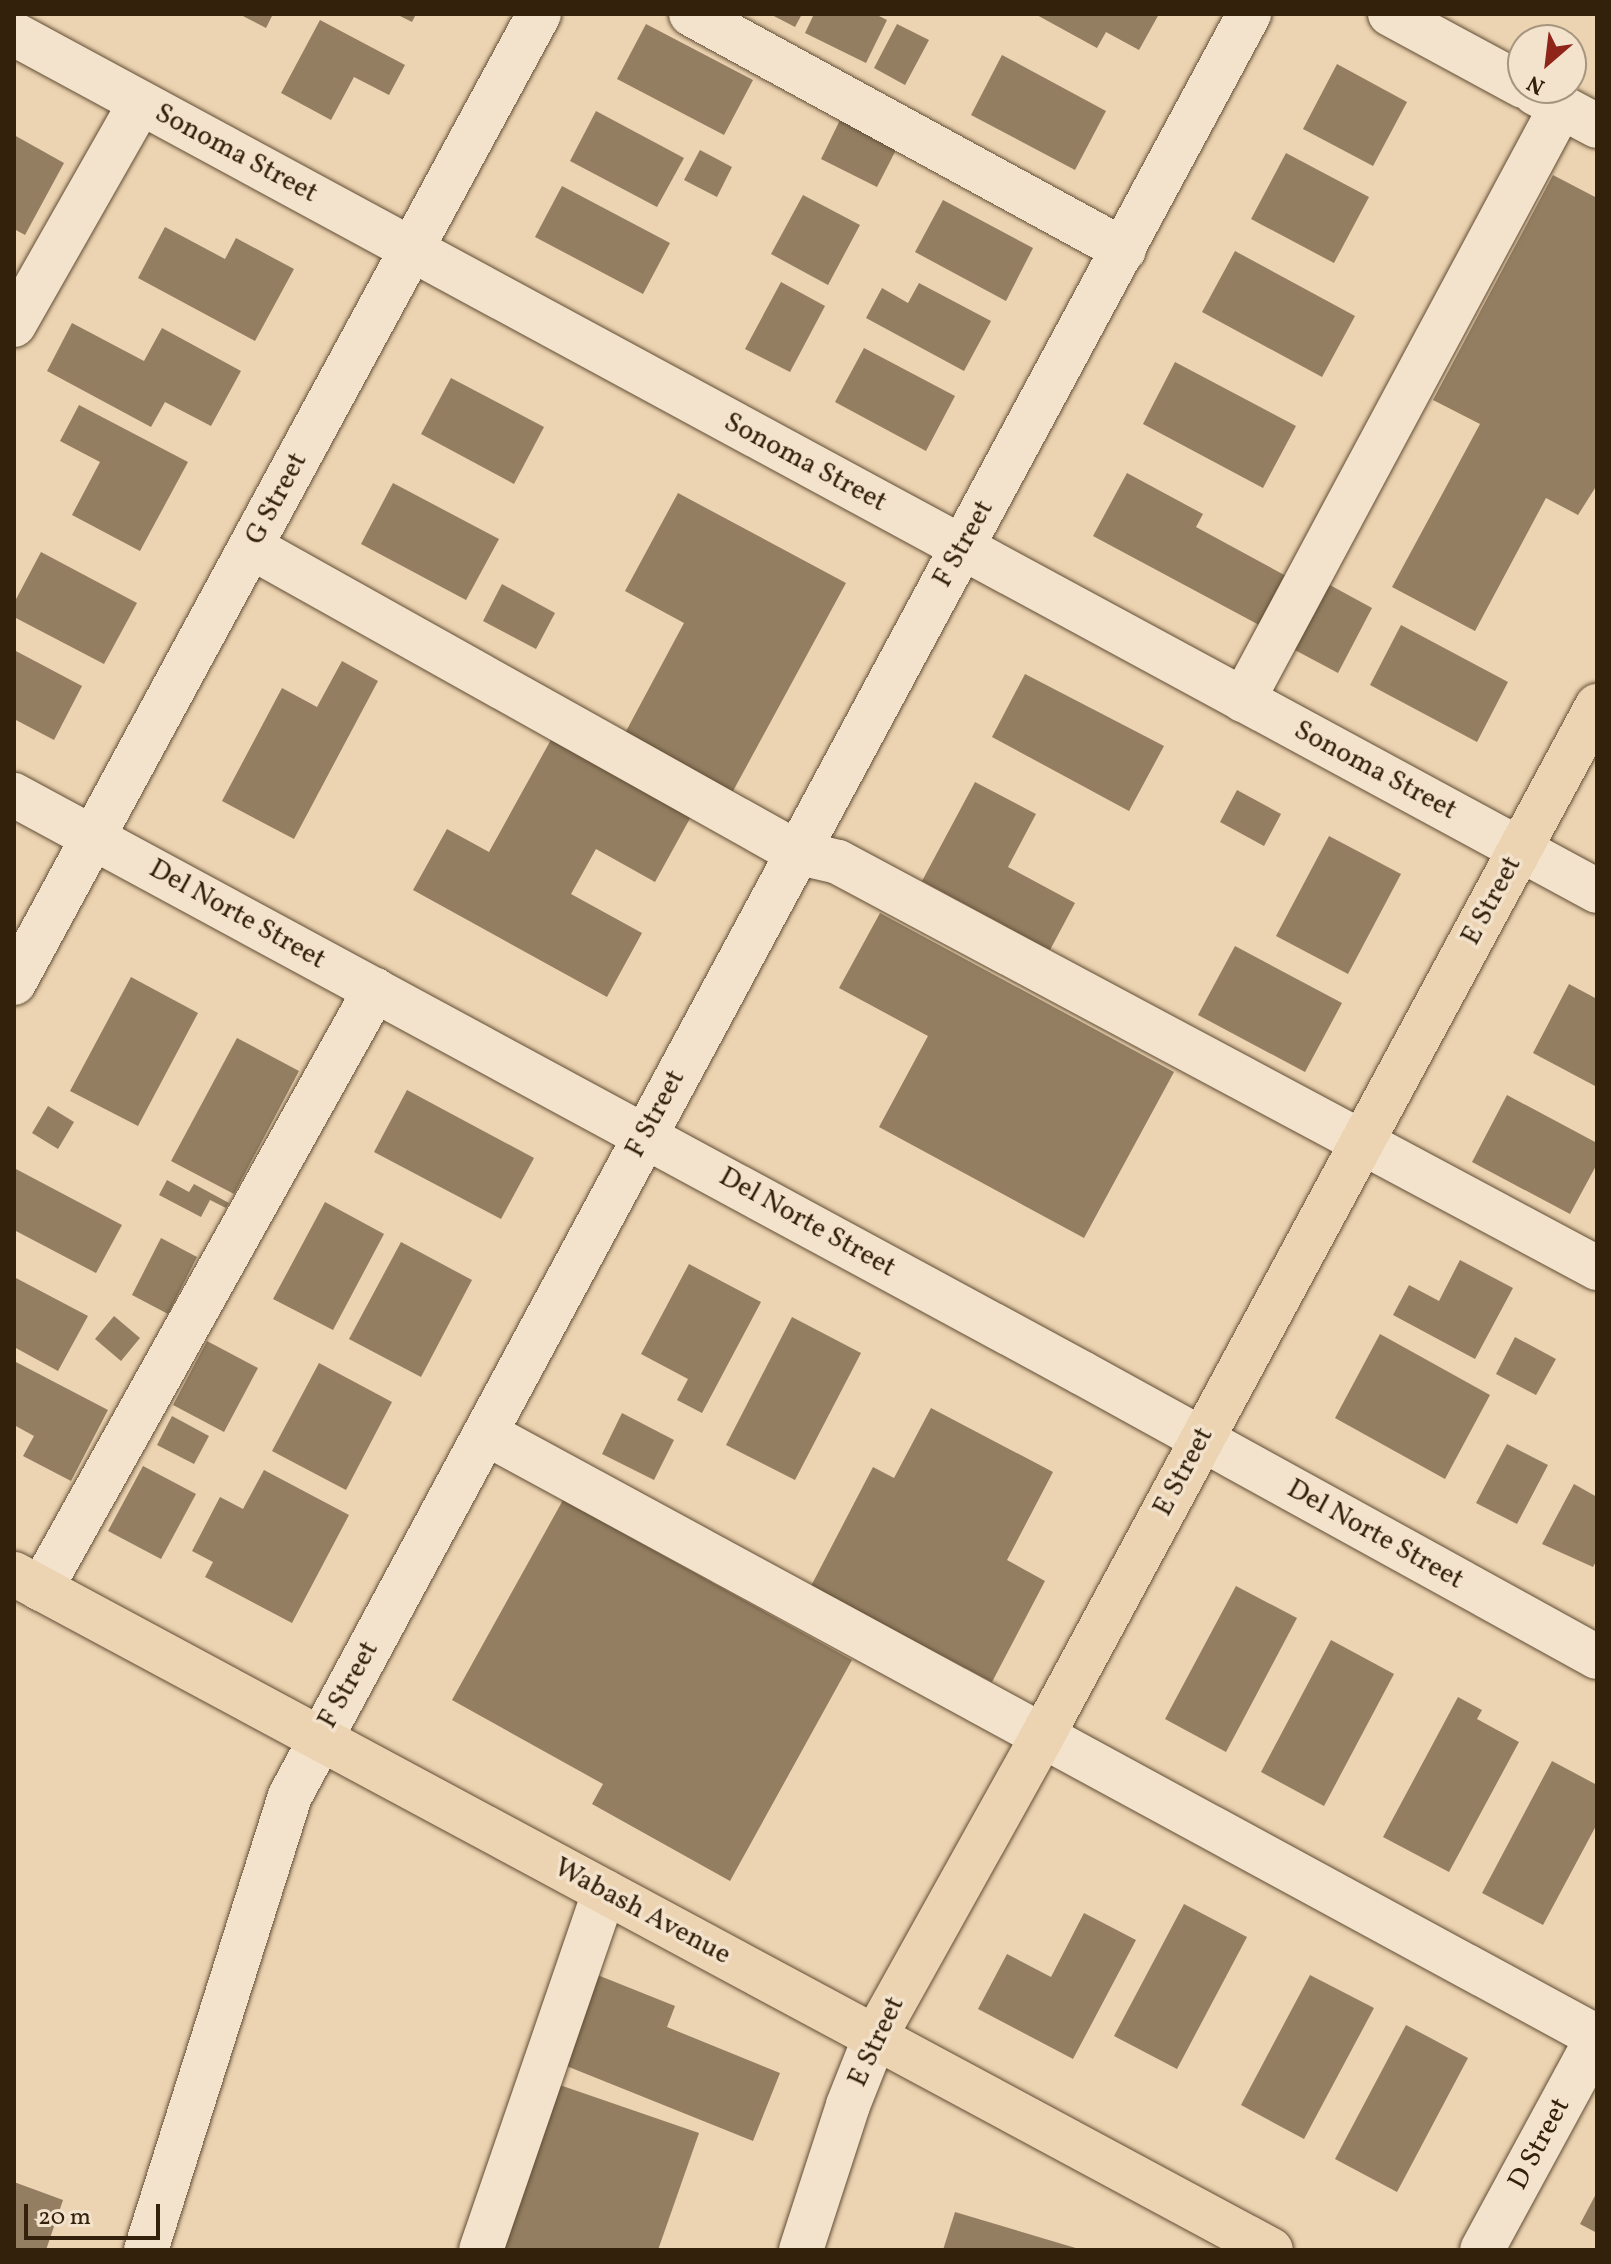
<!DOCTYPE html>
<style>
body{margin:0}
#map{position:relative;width:1611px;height:2264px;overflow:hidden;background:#ecd3b1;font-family:Vollkorn,serif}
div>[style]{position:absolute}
.building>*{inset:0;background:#937e62}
.roads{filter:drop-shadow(0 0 2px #614e35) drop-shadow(0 0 2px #614e35)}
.minor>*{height:44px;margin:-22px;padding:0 22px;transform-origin:22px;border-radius:22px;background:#f3e2cc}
.major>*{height:44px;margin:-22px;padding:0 22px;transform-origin:22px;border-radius:22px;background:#ecd3b1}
span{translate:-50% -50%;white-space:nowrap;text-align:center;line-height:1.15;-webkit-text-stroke:7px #f3e2cc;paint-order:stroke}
.street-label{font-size:28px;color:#33210c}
.frame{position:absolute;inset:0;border:16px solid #33210c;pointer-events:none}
.north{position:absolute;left:1507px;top:24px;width:80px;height:80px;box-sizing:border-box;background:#f3e2cc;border:2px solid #a6957f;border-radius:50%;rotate:208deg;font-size:22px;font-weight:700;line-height:32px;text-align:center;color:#33210c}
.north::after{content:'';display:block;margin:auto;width:28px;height:36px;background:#8f2418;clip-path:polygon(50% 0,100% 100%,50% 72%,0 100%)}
.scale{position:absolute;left:24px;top:2204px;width:136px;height:36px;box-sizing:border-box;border:4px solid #33210c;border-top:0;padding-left:10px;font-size:24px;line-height:28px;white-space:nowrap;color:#33210c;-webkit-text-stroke:6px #f3e2cc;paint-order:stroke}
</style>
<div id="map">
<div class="building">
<div style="clip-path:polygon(239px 14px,273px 14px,266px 28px)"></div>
<div style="clip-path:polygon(396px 14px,416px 14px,412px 22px)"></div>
<div style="clip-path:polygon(770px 14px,802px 14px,795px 27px)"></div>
<div style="clip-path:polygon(814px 14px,875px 14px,887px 20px,866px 63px,805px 33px)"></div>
<div style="clip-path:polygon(1035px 14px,1159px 14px,1139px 50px,1106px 32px,1097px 48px)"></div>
<div style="clip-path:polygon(320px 20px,405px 65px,389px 95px,354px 77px,331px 120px,281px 93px)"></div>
<div style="clip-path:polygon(646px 24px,753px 80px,724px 135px,617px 79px)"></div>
<div style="clip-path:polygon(897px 24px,929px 40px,905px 85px,874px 68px)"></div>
<div style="clip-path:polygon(1002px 55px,1106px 111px,1075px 170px,971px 115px)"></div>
<div style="clip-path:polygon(1337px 64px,1407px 102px,1373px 166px,1303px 129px)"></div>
<div style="clip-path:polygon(596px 111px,684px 158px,657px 207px,570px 161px)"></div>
<div style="clip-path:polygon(840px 120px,897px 148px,877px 187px,821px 159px)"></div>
<div style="clip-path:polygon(14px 135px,64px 163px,25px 235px,14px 229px)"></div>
<div style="clip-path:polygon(700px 150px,732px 167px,717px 197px,684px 180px)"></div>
<div style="clip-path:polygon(1286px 153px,1369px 197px,1334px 263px,1251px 219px)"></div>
<div style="clip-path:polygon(1553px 175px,1597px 198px,1597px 485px,1578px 515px,1546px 498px,1475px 631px,1392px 587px,1480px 424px,1433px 400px)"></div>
<div style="clip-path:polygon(562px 186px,670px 243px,643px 294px,535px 237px)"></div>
<div style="clip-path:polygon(803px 195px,860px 225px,828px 285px,771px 254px)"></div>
<div style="clip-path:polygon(943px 200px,1033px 248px,1006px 301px,915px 252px)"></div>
<div style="clip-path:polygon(165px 227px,225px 259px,236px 238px,294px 269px,255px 341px,138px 278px)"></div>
<div style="clip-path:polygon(1235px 251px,1355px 316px,1322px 377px,1202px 312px)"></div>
<div style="clip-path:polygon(781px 282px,825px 306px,790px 372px,745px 349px)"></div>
<div style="clip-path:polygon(919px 283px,991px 321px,964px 371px,866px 318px,882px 288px,908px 303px)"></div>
<div style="clip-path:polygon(72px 323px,144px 361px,162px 328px,241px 371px,211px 426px,165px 402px,151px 427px,47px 371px)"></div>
<div style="clip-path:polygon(864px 348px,955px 396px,926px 451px,835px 402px)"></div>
<div style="clip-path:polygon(1175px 362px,1296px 426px,1263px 488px,1143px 424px)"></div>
<div style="clip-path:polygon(451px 378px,544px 427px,514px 484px,421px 434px)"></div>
<div style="clip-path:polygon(79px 405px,188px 462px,140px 551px,72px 515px,100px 462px,60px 441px)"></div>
<div style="clip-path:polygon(1127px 473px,1203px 514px,1196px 527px,1288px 577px,1261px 626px,1093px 536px)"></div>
<div style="clip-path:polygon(393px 483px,499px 539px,466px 600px,361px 544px)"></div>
<div style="clip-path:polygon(678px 493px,846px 583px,732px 793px,624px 735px,684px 623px,625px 591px)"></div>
<div style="clip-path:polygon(41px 552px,137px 603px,104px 664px,14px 617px,14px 603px)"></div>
<div style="clip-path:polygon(502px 584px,555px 613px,536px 649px,483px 621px)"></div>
<div style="clip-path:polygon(1328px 584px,1372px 608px,1338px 673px,1293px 649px)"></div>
<div style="clip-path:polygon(1401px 625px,1508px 682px,1477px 742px,1370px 685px)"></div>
<div style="clip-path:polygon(14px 650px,82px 686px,54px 740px,14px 719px)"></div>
<div style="clip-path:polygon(342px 661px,378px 681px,294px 839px,222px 801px,282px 688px,317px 707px)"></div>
<div style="clip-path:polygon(1025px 674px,1164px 746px,1129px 811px,992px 737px)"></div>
<div style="clip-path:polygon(553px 736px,693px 813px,655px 882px,596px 849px,571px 894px,642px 933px,607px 997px,413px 890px,447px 829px,489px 852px)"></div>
<div style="clip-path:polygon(975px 782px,1036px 814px,1008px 867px,1075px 903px,1050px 950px,922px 881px)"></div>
<div style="clip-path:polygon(1237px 790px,1281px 814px,1264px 846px,1220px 822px)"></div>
<div style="clip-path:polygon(1329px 836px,1401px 874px,1348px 974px,1276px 936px)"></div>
<div style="clip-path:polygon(880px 913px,1174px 1072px,1084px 1238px,879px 1127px,928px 1036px,839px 988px)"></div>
<div style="clip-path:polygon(1235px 946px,1342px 1003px,1305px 1072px,1198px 1015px)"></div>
<div style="clip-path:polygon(131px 977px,198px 1013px,138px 1126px,70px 1091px)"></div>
<div style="clip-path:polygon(1569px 984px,1597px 999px,1597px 1087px,1533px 1053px)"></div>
<div style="clip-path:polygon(237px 1038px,299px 1071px,234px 1194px,171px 1161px)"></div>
<div style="clip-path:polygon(407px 1090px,534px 1158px,501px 1219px,374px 1152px)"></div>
<div style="clip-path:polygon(1507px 1095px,1597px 1143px,1597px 1164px,1570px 1214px,1472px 1162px)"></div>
<div style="clip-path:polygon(48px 1106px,74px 1122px,58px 1149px,32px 1133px)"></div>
<div style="clip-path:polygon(14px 1168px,122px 1225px,96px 1273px,14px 1230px)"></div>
<div style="clip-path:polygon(167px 1180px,189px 1192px,194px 1184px,229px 1203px,226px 1208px,210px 1200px,201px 1217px,159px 1195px)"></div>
<div style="clip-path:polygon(325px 1202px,384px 1234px,333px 1330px,273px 1299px)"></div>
<div style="clip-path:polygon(161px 1238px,197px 1257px,168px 1314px,132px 1295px)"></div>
<div style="clip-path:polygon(401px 1242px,472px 1280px,421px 1377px,349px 1339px)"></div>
<div style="clip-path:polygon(1460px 1260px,1513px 1288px,1475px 1359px,1393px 1315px,1409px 1285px,1439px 1301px)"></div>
<div style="clip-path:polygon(689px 1264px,761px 1302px,702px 1413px,677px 1400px,688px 1379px,641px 1354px)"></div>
<div style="clip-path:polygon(14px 1277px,88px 1316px,58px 1371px,14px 1347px)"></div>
<div style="clip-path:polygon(114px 1316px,140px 1338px,121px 1361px,95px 1339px)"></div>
<div style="clip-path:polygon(792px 1317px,861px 1353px,795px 1480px,726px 1445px)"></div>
<div style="clip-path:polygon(1380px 1334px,1490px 1395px,1445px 1479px,1335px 1418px)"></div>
<div style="clip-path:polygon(1515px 1337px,1556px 1359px,1536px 1395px,1496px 1374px)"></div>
<div style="clip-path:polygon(207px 1341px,258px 1368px,224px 1432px,173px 1405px)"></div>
<div style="clip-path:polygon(14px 1361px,108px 1410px,71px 1481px,23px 1456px,34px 1436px,14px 1425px)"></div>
<div style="clip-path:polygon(319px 1363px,392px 1402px,346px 1490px,272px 1451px)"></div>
<div style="clip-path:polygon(931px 1408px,1053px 1472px,1007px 1560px,1045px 1581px,992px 1682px,811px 1586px,873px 1467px,894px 1478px)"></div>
<div style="clip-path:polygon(622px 1413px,674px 1440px,654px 1480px,602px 1454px)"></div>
<div style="clip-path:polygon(172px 1416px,209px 1436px,194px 1464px,157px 1445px)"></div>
<div style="clip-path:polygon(1507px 1444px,1548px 1465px,1517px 1524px,1476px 1503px)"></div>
<div style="clip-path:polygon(143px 1466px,196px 1494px,161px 1559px,108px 1531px)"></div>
<div style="clip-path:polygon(264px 1470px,349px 1515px,292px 1623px,205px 1577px,213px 1562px,192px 1551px,220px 1497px,243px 1509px)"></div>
<div style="clip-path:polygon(1574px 1484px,1597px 1497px,1597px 1560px,1593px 1567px,1542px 1544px)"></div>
<div style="clip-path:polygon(563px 1500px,852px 1660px,730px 1881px,592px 1804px,603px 1784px,452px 1700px)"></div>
<div style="clip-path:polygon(1236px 1586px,1297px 1618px,1226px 1752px,1165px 1719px)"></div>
<div style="clip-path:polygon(1331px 1640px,1394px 1674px,1324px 1806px,1261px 1772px)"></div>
<div style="clip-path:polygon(1458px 1697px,1482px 1710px,1477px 1719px,1519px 1742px,1449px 1872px,1383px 1837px)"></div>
<div style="clip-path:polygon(1552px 1761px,1597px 1785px,1597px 1824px,1543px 1925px,1482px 1893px)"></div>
<div style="clip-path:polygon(1184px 1904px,1247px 1937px,1177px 2069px,1114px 2036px)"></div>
<div style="clip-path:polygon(1084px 1913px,1136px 1940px,1073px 2059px,978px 2009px,1007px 1954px,1051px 1977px)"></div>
<div style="clip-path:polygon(590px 1972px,675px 2006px,667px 2027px,780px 2073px,753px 2141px,554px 2061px)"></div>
<div style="clip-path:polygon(1310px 1975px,1374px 2008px,1304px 2139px,1241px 2105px)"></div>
<div style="clip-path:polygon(1406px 2025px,1468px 2058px,1397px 2192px,1335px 2159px)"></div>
<div style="clip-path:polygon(551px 2082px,699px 2133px,658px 2250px,492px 2250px)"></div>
<div style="clip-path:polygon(14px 2182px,63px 2200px,46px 2250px,14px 2250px)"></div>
<div style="clip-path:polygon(1597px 2192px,1597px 2233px,1580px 2224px)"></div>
<div style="clip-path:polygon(955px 2212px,1079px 2249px,1079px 2250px,943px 2250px)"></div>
</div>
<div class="roads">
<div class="minor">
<div style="left:691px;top:14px;width:493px;rotate:28.6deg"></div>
<div style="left:1390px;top:14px;width:151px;rotate:28.4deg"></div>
<div style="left:14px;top:34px;width:1800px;rotate:28.43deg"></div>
<div style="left:1535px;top:93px;width:70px;rotate:28deg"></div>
<div style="left:14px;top:325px;width:255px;rotate:-60.4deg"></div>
<div style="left:251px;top:547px;width:625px;rotate:29.23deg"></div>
<div style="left:796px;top:852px;width:43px;rotate:13.4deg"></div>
<div style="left:838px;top:862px;width:861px;rotate:28.14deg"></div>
<div style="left:1243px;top:700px;width:673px;rotate:-61.8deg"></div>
<div style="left:14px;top:795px;width:1214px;rotate:28.42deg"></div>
<div style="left:1082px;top:1373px;width:588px;rotate:28.87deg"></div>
<div style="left:14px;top:983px;width:1102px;rotate:-61.55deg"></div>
<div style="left:487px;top:1434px;width:1263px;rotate:28.51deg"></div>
<div style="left:41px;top:1589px;width:686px;rotate:-60.86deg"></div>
<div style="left:146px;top:2250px;width:476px;rotate:-72.4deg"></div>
<div style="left:290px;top:1796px;width:2024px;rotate:-61.71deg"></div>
<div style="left:481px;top:2250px;width:379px;rotate:-71deg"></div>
<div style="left:801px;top:2250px;width:152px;rotate:-72deg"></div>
<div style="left:848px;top:2105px;width:73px;rotate:-68.3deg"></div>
<div style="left:1482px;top:2250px;width:241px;rotate:-61.5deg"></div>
</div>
<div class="major">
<div style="left:14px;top:1574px;width:1427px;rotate:28.27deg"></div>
<div style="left:875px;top:2037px;width:346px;rotate:-60.9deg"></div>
<div style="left:1043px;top:1735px;width:1169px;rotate:-61.7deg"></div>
</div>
</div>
<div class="street-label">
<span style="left:236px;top:154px;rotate:28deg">Sonoma Street</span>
<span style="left:805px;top:463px;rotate:28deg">Sonoma Street</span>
<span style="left:277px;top:499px;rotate:-62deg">G Street</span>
<span style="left:964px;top:544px;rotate:-61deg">F Street</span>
<span style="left:1375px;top:771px;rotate:28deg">Sonoma Street</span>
<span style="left:1492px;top:901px;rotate:-62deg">E Street</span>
<span style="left:237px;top:915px;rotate:29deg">Del Norte Street</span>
<span style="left:656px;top:1114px;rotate:-62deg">F Street</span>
<span style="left:807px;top:1223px;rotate:29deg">Del Norte Street</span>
<span style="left:1184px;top:1472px;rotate:-62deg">E Street</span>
<span style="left:1375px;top:1535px;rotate:29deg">Del Norte Street</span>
<span style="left:349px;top:1685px;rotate:-61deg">F Street</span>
<span style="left:642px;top:1912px;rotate:28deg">Wabash Avenue</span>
<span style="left:877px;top:2042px;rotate:-65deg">E Street</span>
<span style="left:1540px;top:2144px;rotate:-62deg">D Street</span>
</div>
<div class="frame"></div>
<div class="north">N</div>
<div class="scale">20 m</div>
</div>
